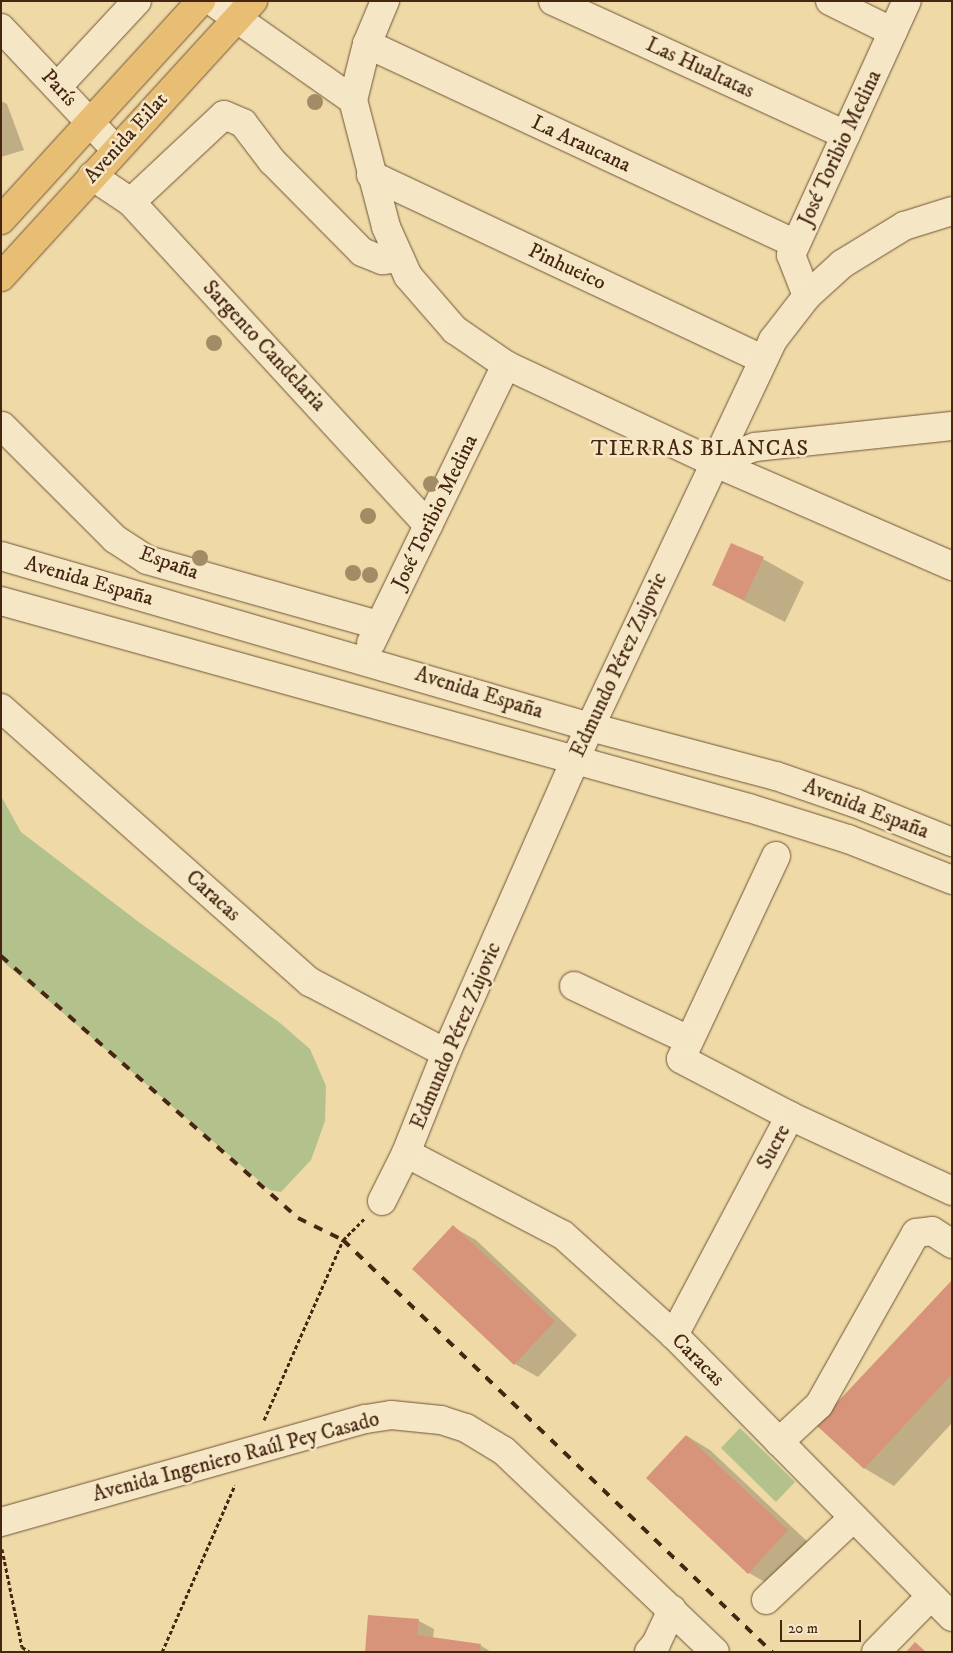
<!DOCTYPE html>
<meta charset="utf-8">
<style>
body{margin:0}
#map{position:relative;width:953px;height:1653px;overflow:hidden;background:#efdaa7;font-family:"IM FELL DW Pica",serif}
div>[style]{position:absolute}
.green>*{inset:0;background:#b3c18c}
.shadow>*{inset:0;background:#0003}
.building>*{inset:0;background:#d8947b}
.path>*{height:3px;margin-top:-1.5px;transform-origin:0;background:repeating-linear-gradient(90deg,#462612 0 4px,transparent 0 6.5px)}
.roads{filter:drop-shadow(0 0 1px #705337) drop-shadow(0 0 1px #705337)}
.minor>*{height:28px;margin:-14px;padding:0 14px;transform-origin:14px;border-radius:14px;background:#f5e7c6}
.major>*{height:28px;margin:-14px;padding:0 14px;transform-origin:14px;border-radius:14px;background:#e8bd74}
.rail>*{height:4px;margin-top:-2px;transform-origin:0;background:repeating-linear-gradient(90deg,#462612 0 9px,transparent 0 18px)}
.trees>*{width:16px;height:16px;margin:-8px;border-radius:50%;background:#a18c66}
span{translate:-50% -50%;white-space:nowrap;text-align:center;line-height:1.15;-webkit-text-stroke:5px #f5e7c6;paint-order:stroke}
.street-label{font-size:21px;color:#462612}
.neighbourhood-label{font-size:22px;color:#462612;letter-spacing:1px}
.frame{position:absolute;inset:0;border:2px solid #462612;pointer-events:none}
.scale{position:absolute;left:780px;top:1620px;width:81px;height:22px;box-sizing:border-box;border:2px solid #462612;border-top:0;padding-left:6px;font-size:15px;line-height:18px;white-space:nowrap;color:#462612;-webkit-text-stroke:4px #f5e7c6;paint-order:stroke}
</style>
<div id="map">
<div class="green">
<div style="clip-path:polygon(1px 796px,21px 832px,140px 923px,280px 1023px,310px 1049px,326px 1086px,325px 1121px,311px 1160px,281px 1192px,270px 1190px,1px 960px)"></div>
<div style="clip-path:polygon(740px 1428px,795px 1482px,776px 1502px,721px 1448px)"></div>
</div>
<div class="shadow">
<div style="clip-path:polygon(1px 101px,7px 104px,24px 150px,1px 157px)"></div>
<div style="clip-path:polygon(763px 559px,804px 582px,785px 622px,713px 585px)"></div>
<div style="clip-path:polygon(453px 1227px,476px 1240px,577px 1335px,538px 1377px,515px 1364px)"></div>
<div style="clip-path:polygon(952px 1282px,952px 1423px,894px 1486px,864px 1468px)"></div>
<div style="clip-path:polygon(687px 1436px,710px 1450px,810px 1544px,772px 1586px,749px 1573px)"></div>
<div style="clip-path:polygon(369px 1617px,419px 1621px,434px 1629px,433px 1638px,480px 1645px,491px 1652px,366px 1652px)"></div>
</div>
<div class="building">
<div style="clip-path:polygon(731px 543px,764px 557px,744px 600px,712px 585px)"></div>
<div style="clip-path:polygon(453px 1225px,555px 1321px,514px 1365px,412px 1269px)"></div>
<div style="clip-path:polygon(952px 1280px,952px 1374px,864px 1469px,816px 1425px)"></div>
<div style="clip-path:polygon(686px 1435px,788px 1530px,748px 1574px,646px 1478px)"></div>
<div style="clip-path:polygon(368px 1615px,419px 1619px,417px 1635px,481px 1644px,479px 1652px,365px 1652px)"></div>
<div style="clip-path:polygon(915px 1642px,926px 1652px,906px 1652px)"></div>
</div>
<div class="path">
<div style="left:264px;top:1420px;width:197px;rotate:-66.3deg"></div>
<div style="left:343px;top:1240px;width:30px;rotate:-45deg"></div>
<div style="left:2px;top:1549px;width:100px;rotate:78.5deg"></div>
<div style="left:22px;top:1647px;width:9px;rotate:32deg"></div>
<div style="left:162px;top:1652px;width:182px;rotate:-66.4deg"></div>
</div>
<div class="roads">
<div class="minor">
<div style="left:212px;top:1px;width:172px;rotate:35.1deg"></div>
<div style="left:353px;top:100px;width:131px;rotate:75.4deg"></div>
<div style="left:386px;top:227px;width:54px;rotate:65.8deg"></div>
<div style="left:408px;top:276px;width:72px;rotate:49deg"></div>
<div style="left:455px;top:330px;width:62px;rotate:34.5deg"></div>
<div style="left:506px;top:365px;width:229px;rotate:25.1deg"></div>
<div style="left:713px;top:462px;width:261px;rotate:23.5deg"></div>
<div style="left:553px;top:1px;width:322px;rotate:24.6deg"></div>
<div style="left:830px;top:1px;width:70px;rotate:26.2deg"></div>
<div style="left:1px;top:28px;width:168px;rotate:46.7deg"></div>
<div style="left:367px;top:44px;width:473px;rotate:25deg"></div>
<div style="left:58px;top:86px;width:116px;rotate:-47.1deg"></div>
<div style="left:353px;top:100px;width:58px;rotate:-76deg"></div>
<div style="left:367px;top:44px;width:47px;rotate:-67.3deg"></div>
<div style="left:371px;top:175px;width:432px;rotate:25.2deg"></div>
<div style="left:92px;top:176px;width:47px;rotate:33.7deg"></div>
<div style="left:131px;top:202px;width:439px;rotate:47.4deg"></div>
<div style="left:131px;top:202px;width:127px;rotate:-43.1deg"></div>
<div style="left:224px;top:115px;width:21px;rotate:23deg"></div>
<div style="left:243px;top:123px;width:48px;rotate:52.7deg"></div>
<div style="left:272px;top:161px;width:128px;rotate:45.3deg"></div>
<div style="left:362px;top:252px;width:22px;rotate:22deg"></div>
<div style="left:382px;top:260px;width:18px;rotate:-6deg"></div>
<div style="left:807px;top:296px;width:44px;rotate:-111.3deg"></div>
<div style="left:791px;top:255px;width:279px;rotate:-65.5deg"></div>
<div style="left:2px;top:426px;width:160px;rotate:45deg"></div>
<div style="left:115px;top:539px;width:38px;rotate:33deg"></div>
<div style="left:147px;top:560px;width:241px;rotate:15.7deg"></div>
<div style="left:713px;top:462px;width:45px;rotate:-19.7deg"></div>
<div style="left:755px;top:447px;width:198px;rotate:-6.1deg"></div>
<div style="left:1px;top:556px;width:613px;rotate:16.19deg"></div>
<div style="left:590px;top:727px;width:192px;rotate:14.8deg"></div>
<div style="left:776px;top:776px;width:83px;rotate:18.9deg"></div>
<div style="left:855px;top:803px;width:105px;rotate:21.9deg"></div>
<div style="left:1px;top:601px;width:776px;rotate:15.47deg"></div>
<div style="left:749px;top:808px;width:104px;rotate:17.4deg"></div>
<div style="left:848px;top:839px;width:112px;rotate:21.5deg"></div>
<div style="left:371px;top:643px;width:309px;rotate:-64.1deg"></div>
<div style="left:1px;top:708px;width:413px;rotate:41.6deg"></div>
<div style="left:310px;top:982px;width:153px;rotate:27.6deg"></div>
<div style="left:776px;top:856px;width:224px;rotate:115.1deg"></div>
<div style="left:681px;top:1059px;width:123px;rotate:27.6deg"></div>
<div style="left:574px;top:986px;width:127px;rotate:25.2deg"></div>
<div style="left:406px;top:1153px;width:177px;rotate:27.6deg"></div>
<div style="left:563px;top:1235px;width:149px;rotate:42deg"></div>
<div style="left:674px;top:1335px;width:396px;rotate:45.4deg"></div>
<div style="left:382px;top:1201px;width:54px;rotate:-63.4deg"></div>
<div style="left:406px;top:1153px;width:108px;rotate:-68.2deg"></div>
<div style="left:446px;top:1053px;width:356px;rotate:-66.2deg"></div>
<div style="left:590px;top:727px;width:428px;rotate:-64.7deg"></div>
<div style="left:773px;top:340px;width:56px;rotate:-52.3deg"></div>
<div style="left:807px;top:296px;width:47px;rotate:-42.4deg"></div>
<div style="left:842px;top:264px;width:73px;rotate:-31.5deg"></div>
<div style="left:904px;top:226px;width:50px;rotate:-17.4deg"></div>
<div style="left:674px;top:1335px;width:248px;rotate:-62.1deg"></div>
<div style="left:790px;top:1116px;width:179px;rotate:24.8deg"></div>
<div style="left:779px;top:1442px;width:54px;rotate:-42.8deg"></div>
<div style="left:819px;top:1405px;width:197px;rotate:-60.6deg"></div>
<div style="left:916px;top:1233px;width:16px;rotate:-7deg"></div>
<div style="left:932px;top:1231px;width:24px;rotate:33deg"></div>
<div style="left:1px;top:1522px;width:379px;rotate:-15.8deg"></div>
<div style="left:366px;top:1419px;width:25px;rotate:-9deg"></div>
<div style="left:391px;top:1415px;width:50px;rotate:5.7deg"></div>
<div style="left:441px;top:1420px;width:26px;rotate:18deg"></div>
<div style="left:466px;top:1428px;width:44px;rotate:31.2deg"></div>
<div style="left:504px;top:1451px;width:291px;rotate:43.6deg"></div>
<div style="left:766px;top:1600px;width:120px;rotate:-43.3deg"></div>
<div style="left:649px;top:1652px;width:11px;rotate:-49deg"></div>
<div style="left:656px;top:1644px;width:38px;rotate:-65deg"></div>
<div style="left:876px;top:1652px;width:78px;rotate:-45.5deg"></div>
</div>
<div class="major">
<div style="left:1px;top:220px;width:297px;rotate:-47.6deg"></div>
<div style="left:1px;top:277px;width:374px;rotate:-47.6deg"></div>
</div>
</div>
<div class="rail">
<div style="left:1px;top:956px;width:396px;rotate:41.4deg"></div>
<div style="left:298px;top:1218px;width:50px;rotate:26.1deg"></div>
<div style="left:343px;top:1240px;width:595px;rotate:43.84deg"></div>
</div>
<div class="trees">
<div style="left:315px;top:102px"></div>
<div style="left:214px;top:343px"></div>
<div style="left:431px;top:484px"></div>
<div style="left:368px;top:516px"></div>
<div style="left:200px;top:558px"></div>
<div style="left:353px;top:573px"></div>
<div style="left:370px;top:575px"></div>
</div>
<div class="street-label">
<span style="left:700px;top:68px;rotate:25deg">Las Hualtatas</span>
<span style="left:59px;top:88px;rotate:47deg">París</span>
<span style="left:126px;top:138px;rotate:-48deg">Avenida Eilat</span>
<span style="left:581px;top:144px;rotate:25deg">La Araucana</span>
<span style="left:840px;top:148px;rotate:-65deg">José Toribio Medina</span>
<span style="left:567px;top:267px;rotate:25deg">Pinhueico</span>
<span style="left:264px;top:346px;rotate:47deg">Sargento Candelaria</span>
<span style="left:435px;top:512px;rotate:-64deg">José Toribio Medina</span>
<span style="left:169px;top:563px;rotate:20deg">España</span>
<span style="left:89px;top:581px;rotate:16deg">Avenida España</span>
<span style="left:619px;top:665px;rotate:-65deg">Edmundo Pérez Zujovic</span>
<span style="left:479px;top:693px;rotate:17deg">Avenida España</span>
<span style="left:866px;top:809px;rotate:21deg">Avenida España</span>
<span style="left:213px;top:896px;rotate:42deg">Caracas</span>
<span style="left:456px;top:1036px;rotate:-67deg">Edmundo Pérez Zujovic</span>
<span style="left:774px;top:1147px;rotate:-62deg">Sucre</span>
<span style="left:698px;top:1360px;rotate:45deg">Caracas</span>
<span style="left:236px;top:1457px;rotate:-15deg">Avenida Ingeniero Raúl Pey Casado</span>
</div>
<div class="neighbourhood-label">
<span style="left:700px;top:449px">TIERRAS BLANCAS</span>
</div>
<div class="frame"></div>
<div class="scale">20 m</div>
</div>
